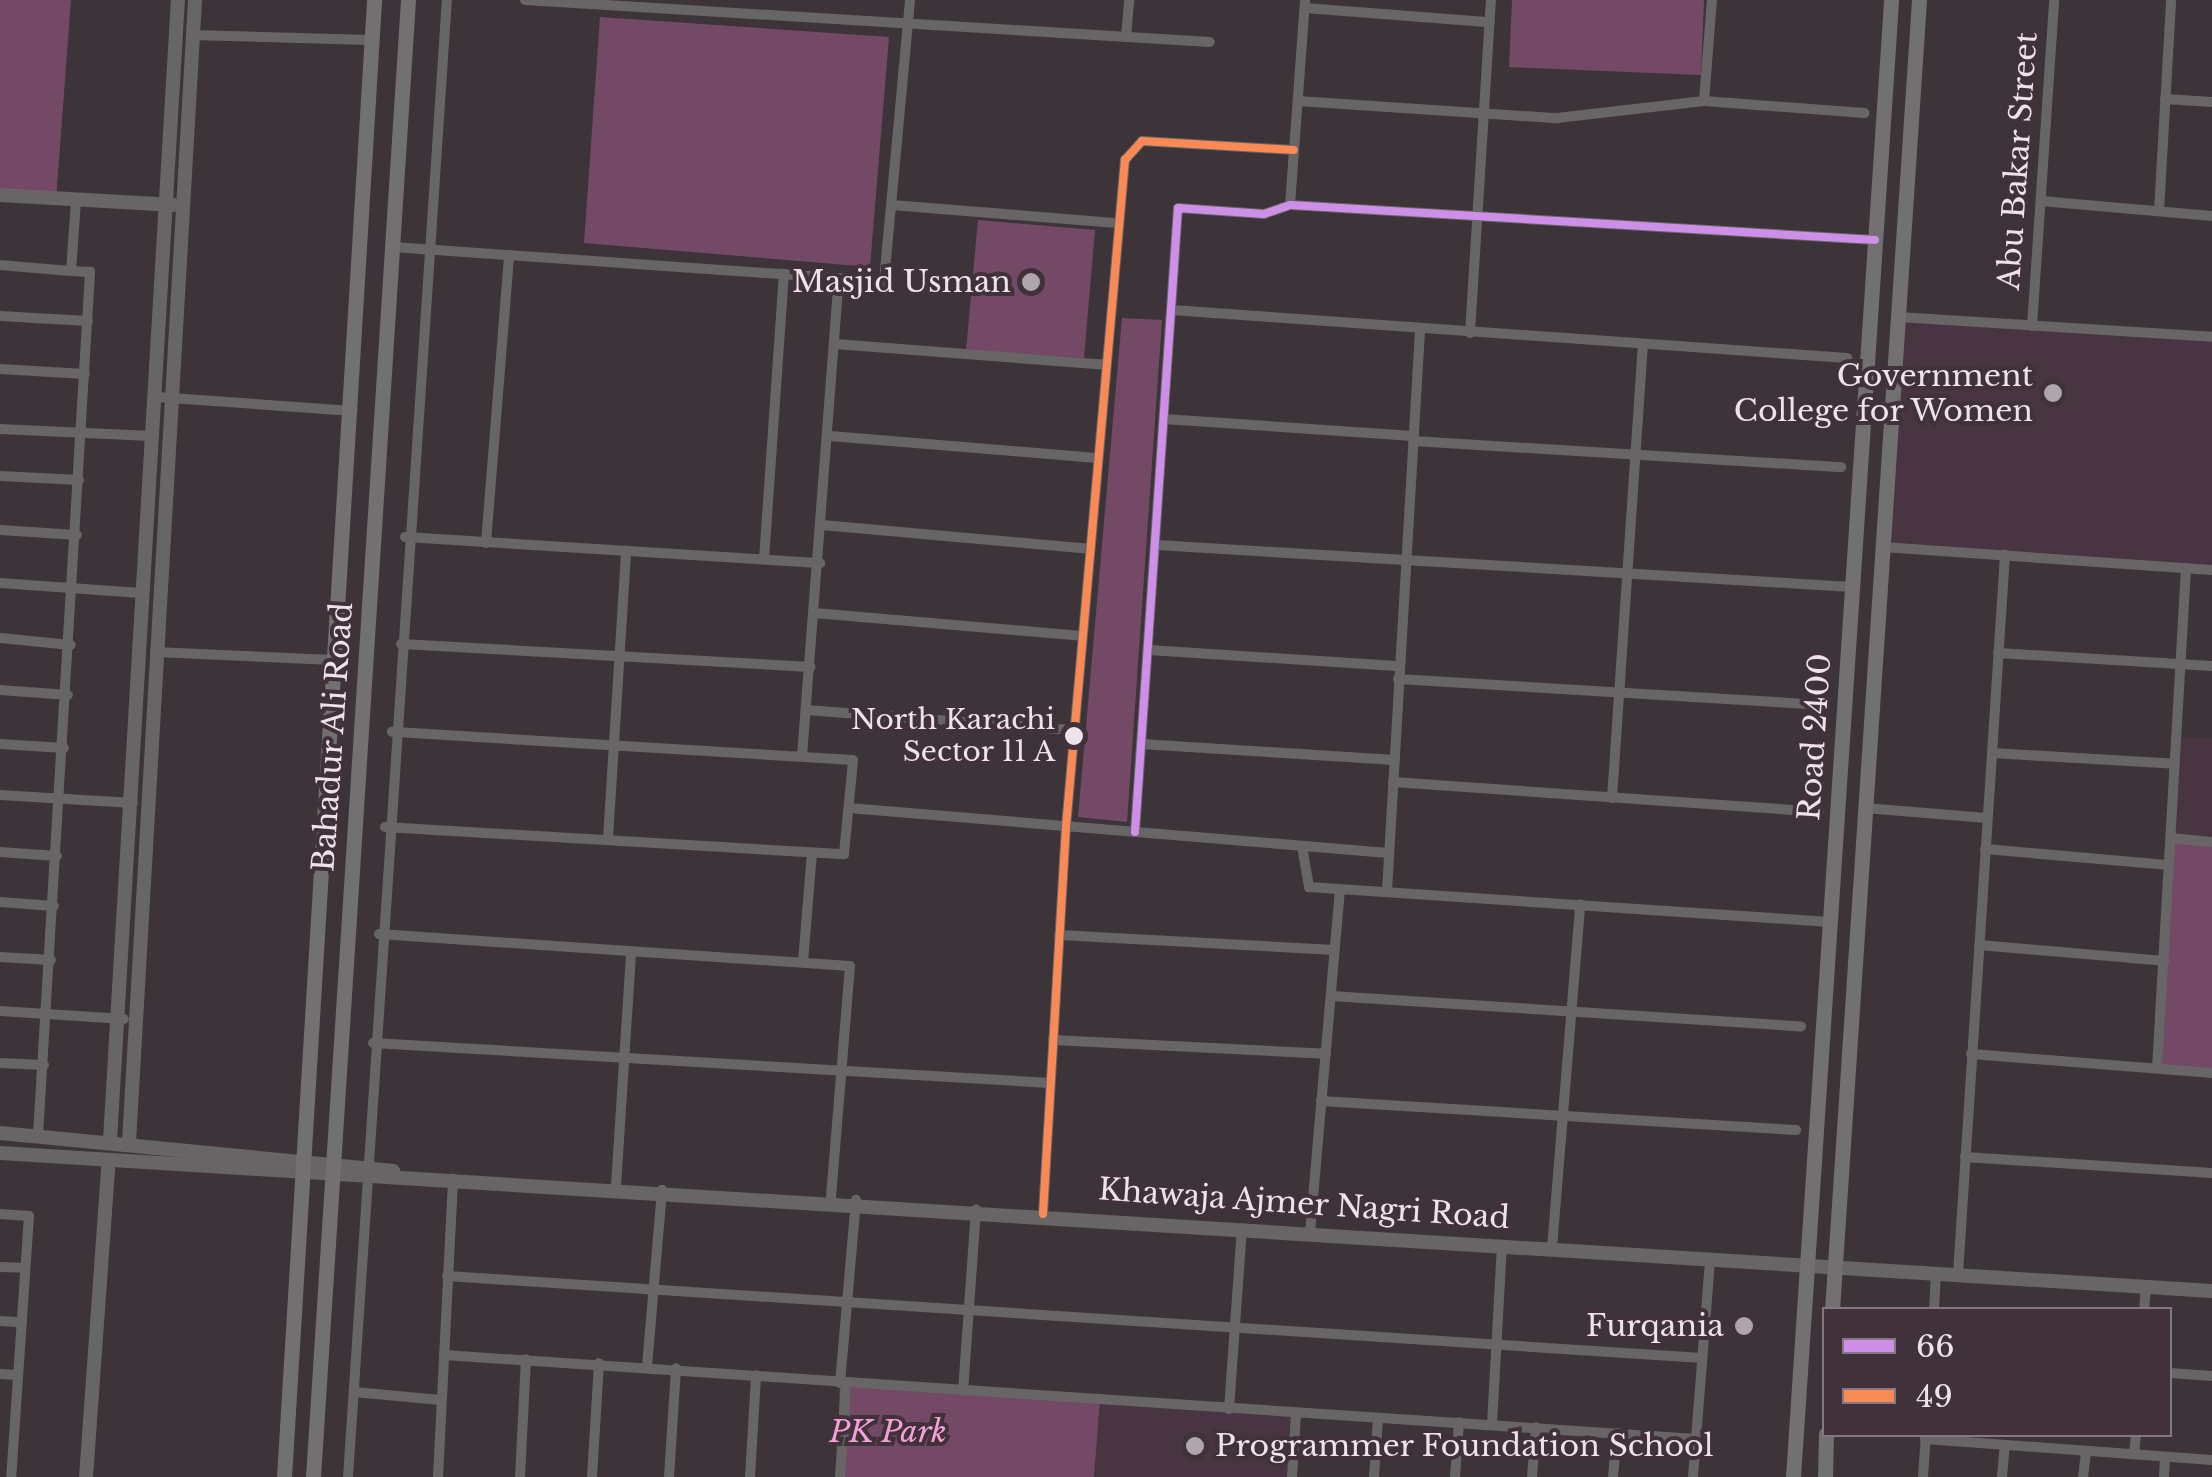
<!DOCTYPE html>
<style>
body{margin:0}
#map{position:relative;width:2212px;height:1477px;overflow:hidden;background:#3c3439;font-family:"Libre Baskerville",serif}
div>[style]{position:absolute}
.built>*{inset:0;background:#483541}
.green>*{inset:0;background:#744966}
.minor>*{height:10px;margin:-5px;padding:0 5px;transform-origin:5px;border-radius:5px;background:#686567}
.tertiary>*{height:14px;margin:-7px;padding:0 7px;transform-origin:7px;border-radius:7px;background:#686567}
.secondary>*{height:15px;margin:-7.5px;padding:0 7.5px;transform-origin:7.5px;border-radius:7.5px;background:#737072}
.bus-1>*{height:8px;margin:-4px;padding:0 4px;transform-origin:4px;border-radius:4px;background:#ce8fe9}
.bus-2>*{height:8px;margin:-4px;padding:0 4px;transform-origin:4px;border-radius:4px;background:#f98a56}
.dots>*{width:28px;height:28px;translate:-50% -50%;box-sizing:border-box;border:5px solid #40313a;border-radius:50%}
span{translate:-50% -50%;white-space:nowrap;text-align:center;line-height:1.15;-webkit-text-stroke:8px #40313a;paint-order:stroke}
.bus-label{font-size:28px;color:#ede3e9}
.right{translate:-100% -50%;text-align:right}
.street-label{font-size:30px;color:#ede3e9}
.poi-label{font-size:30px;color:#ede3e9}
.left{translate:0 -50%;text-align:left}
.park-label{font-size:30px;color:#f49fd7;font-style:italic}
.legend{position:absolute;left:1822px;top:1307px;width:350px;height:130px;box-sizing:border-box;background:#40313a;border:2px solid #857880;margin:0;padding:12px 18px;list-style:none;font-size:30px;color:#ede3e9}
.legend li{display:flex;align-items:center;gap:20px;height:50px}
.legend b{width:50px;border:2px solid #857880}
</style>
<div id="map">
<div class="built">
<div style="clip-path:polygon(1898px 317px,2212px 337px,2212px 570px,1883px 547px)"></div>
<div style="clip-path:polygon(2176px 737px,2212px 738px,2212px 842px,2171px 838px)"></div>
<div style="clip-path:polygon(1100px 1400px,1296px 1414px,1292px 1477px,1095px 1477px)"></div>
</div>
<div class="green">
<div style="clip-path:polygon(0 0,71px 0,56px 200px,0 196px)"></div>
<div style="clip-path:polygon(1512px 0,1704px 0,1701px 75px,1509px 67px)"></div>
<div style="clip-path:polygon(600px 17px,889px 37px,870px 267px,584px 243px)"></div>
<div style="clip-path:polygon(978px 220px,1095px 230px,1084px 358px,966px 350px)"></div>
<div style="clip-path:polygon(1122px 318px,1162px 320px,1127px 822px,1078px 817px)"></div>
<div style="clip-path:polygon(2171px 838px,2212px 842px,2212px 1072px,2157px 1068px)"></div>
<div style="clip-path:polygon(840px 1383px,1100px 1400px,1094px 1477px,837px 1477px)"></div>
</div>
<div class="minor">
<div style="left:525px;top:0;width:686px;rotate:3.51deg"></div>
<div style="left:1305px;top:8px;width:185px;rotate:4.4deg"></div>
<div style="left:192px;top:35px;width:179px;rotate:1.6deg"></div>
<div style="left:1126px;top:37px;width:37px;rotate:-85deg"></div>
<div style="left:2165px;top:99px;width:47px;rotate:3.7deg"></div>
<div style="left:1298px;top:101px;width:260px;rotate:3.8deg"></div>
<div style="left:1557px;top:118px;width:148px;rotate:-6.6deg"></div>
<div style="left:1704px;top:101px;width:161px;rotate:4.3deg"></div>
<div style="left:1704px;top:101px;width:101px;rotate:-85.5deg"></div>
<div style="left:2041px;top:201px;width:172px;rotate:5deg"></div>
<div style="left:892px;top:205px;width:226px;rotate:4.6deg"></div>
<div style="left:1290px;top:205px;width:206px;rotate:-85.8deg"></div>
<div style="left:2159px;top:211px;width:211px;rotate:-86.7deg"></div>
<div style="left:393px;top:247px;width:492px;rotate:4deg"></div>
<div style="left:884px;top:281px;width:282px;rotate:-84.7deg"></div>
<div style="left:0;top:265px;width:71px;rotate:4.8deg"></div>
<div style="left:1172px;top:310px;width:677px;rotate:4.07deg"></div>
<div style="left:0;top:316px;width:88px;rotate:3.3deg"></div>
<div style="left:1898px;top:317px;width:315px;rotate:3.6deg"></div>
<div style="left:2032px;top:326px;width:327px;rotate:-86.1deg"></div>
<div style="left:1470px;top:333px;width:334px;rotate:-86.4deg"></div>
<div style="left:835px;top:344px;width:271px;rotate:4.4deg"></div>
<div style="left:0;top:369px;width:85px;rotate:3.4deg"></div>
<div style="left:157px;top:397px;width:196px;rotate:4.1deg"></div>
<div style="left:1164px;top:419px;width:250px;rotate:3.9deg"></div>
<div style="left:0;top:429px;width:151px;rotate:2.7deg"></div>
<div style="left:830px;top:436px;width:268px;rotate:4.7deg"></div>
<div style="left:1413px;top:441px;width:429px;rotate:3.5deg"></div>
<div style="left:0;top:476px;width:79px;rotate:2.9deg"></div>
<div style="left:822px;top:525px;width:268px;rotate:5.1deg"></div>
<div style="left:0;top:530px;width:77px;rotate:3.7deg"></div>
<div style="left:405px;top:537px;width:416px;rotate:3.6deg"></div>
<div style="left:486px;top:543px;width:288px;rotate:-85.4deg"></div>
<div style="left:1156px;top:545px;width:697px;rotate:3.45deg"></div>
<div style="left:1883px;top:547px;width:330px;rotate:4deg"></div>
<div style="left:764px;top:559px;width:286px;rotate:-86deg"></div>
<div style="left:0;top:583px;width:141px;rotate:4.1deg"></div>
<div style="left:815px;top:613px;width:268px;rotate:4.9deg"></div>
<div style="left:0;top:638px;width:71px;rotate:5.6deg"></div>
<div style="left:401px;top:644px;width:410px;rotate:3.2deg"></div>
<div style="left:1149px;top:650px;width:251px;rotate:3.7deg"></div>
<div style="left:155px;top:652px;width:178px;rotate:2.6deg"></div>
<div style="left:1998px;top:653px;width:214px;rotate:3.5deg"></div>
<div style="left:1398px;top:679px;width:428px;rotate:3.5deg"></div>
<div style="left:0;top:690px;width:68px;rotate:4.2deg"></div>
<div style="left:806px;top:710px;width:269px;rotate:4.3deg"></div>
<div style="left:0;top:744px;width:64px;rotate:3.6deg"></div>
<div style="left:1141px;top:744px;width:254px;rotate:3.6deg"></div>
<div style="left:1992px;top:753px;width:183px;rotate:3.4deg"></div>
<div style="left:802px;top:756px;width:479px;rotate:-85.6deg"></div>
<div style="left:1393px;top:782px;width:427px;rotate:4deg"></div>
<div style="left:0;top:795px;width:133px;rotate:3.4deg"></div>
<div style="left:1612px;top:798px;width:454px;rotate:-86.1deg"></div>
<div style="left:849px;top:808px;width:541px;rotate:4.77deg"></div>
<div style="left:1865px;top:808px;width:122px;rotate:4.7deg"></div>
<div style="left:385px;top:827px;width:460px;rotate:3.4deg"></div>
<div style="left:844px;top:854px;width:94px;rotate:-84.5deg"></div>
<div style="left:853px;top:760px;width:462px;rotate:-176.5deg"></div>
<div style="left:1135px;top:832px;width:625px;rotate:-86.06deg"></div>
<div style="left:1178px;top:208px;width:86px;rotate:4deg"></div>
<div style="left:1264px;top:214px;width:28px;rotate:-19deg"></div>
<div style="left:1290px;top:205px;width:586px;rotate:3.42deg"></div>
<div style="left:2171px;top:838px;width:41px;rotate:5.6deg"></div>
<div style="left:608px;top:839px;width:289px;rotate:-86.4deg"></div>
<div style="left:1302px;top:846px;width:42px;rotate:80.3deg"></div>
<div style="left:1309px;top:887px;width:522px;rotate:3.84deg"></div>
<div style="left:1985px;top:849px;width:185px;rotate:5deg"></div>
<div style="left:0;top:852px;width:57px;rotate:4deg"></div>
<div style="left:1387px;top:891px;width:562px;rotate:-86.63deg"></div>
<div style="left:0;top:902px;width:54px;rotate:4.2deg"></div>
<div style="left:379px;top:934px;width:472px;rotate:3.9deg"></div>
<div style="left:850px;top:966px;width:233px;rotate:94.7deg"></div>
<div style="left:1059px;top:935px;width:276px;rotate:3.1deg"></div>
<div style="left:1979px;top:945px;width:186px;rotate:4.9deg"></div>
<div style="left:0;top:957px;width:51px;rotate:3.4deg"></div>
<div style="left:803px;top:962px;width:109px;rotate:-85.3deg"></div>
<div style="left:1331px;top:996px;width:471px;rotate:3.7deg"></div>
<div style="left:0;top:1011px;width:124px;rotate:3.7deg"></div>
<div style="left:1053px;top:1040px;width:273px;rotate:2.9deg"></div>
<div style="left:373px;top:1043px;width:678px;rotate:3.38deg"></div>
<div style="left:1971px;top:1054px;width:242px;rotate:4.5deg"></div>
<div style="left:0;top:1063px;width:44px;rotate:2.6deg"></div>
<div style="left:2157px;top:1068px;width:501px;rotate:-86.68deg"></div>
<div style="left:1321px;top:1101px;width:476px;rotate:3.5deg"></div>
<div style="left:38px;top:1135px;width:865px;rotate:-86.55deg"></div>
<div style="left:90px;top:272px;width:19px;rotate:-177deg"></div>
<div style="left:71px;top:271px;width:70px;rotate:-85.9deg"></div>
<div style="left:1965px;top:1157px;width:248px;rotate:3.7deg"></div>
<div style="left:616px;top:1186px;width:235px;rotate:-86.3deg"></div>
<div style="left:0;top:1214px;width:29px;rotate:4deg"></div>
<div style="left:29px;top:1216px;width:262px;rotate:93.9deg"></div>
<div style="left:1043px;top:1214px;width:388px;rotate:-86.6deg"></div>
<div style="left:1066px;top:827px;width:670px;rotate:-84.95deg"></div>
<div style="left:1125px;top:160px;width:25px;rotate:-48deg"></div>
<div style="left:1142px;top:141px;width:152px;rotate:3.4deg"></div>
<div style="left:1310px;top:1232px;width:344px;rotate:-85deg"></div>
<div style="left:1552px;top:1248px;width:345px;rotate:-85.3deg"></div>
<div style="left:0;top:1267px;width:25px;rotate:2deg"></div>
<div style="left:1958px;top:1274px;width:721px;rotate:-86.26deg"></div>
<div style="left:447px;top:1276px;width:1258px;rotate:3.74deg"></div>
<div style="left:1934px;top:1310px;width:37px;rotate:-87deg"></div>
<div style="left:2144px;top:1310px;width:23px;rotate:-85deg"></div>
<div style="left:0;top:1321px;width:22px;rotate:3deg"></div>
<div style="left:444px;top:1355px;width:1255px;rotate:3.84deg"></div>
<div style="left:647px;top:1366px;width:177px;rotate:-85.1deg"></div>
<div style="left:2170px;top:1373px;width:42px;rotate:4.1deg"></div>
<div style="left:0;top:1374px;width:18px;rotate:3deg"></div>
<div style="left:840px;top:1383px;width:184px;rotate:-85deg"></div>
<div style="left:963px;top:1391px;width:182px;rotate:-85.9deg"></div>
<div style="left:354px;top:1392px;width:87px;rotate:5.3deg"></div>
<div style="left:1229px;top:1409px;width:181px;rotate:-85.9deg"></div>
<div style="left:1492px;top:1424px;width:179px;rotate:-86.8deg"></div>
<div style="left:1925px;top:1439px;width:288px;rotate:4.2deg"></div>
<div style="left:2134px;top:1454px;width:20px;rotate:-84deg"></div>
<div style="left:348px;top:1477px;width:1480px;rotate:-86.17deg"></div>
<div style="left:438px;top:1477px;width:299px;rotate:-87.1deg"></div>
<div style="left:520px;top:1477px;width:118px;rotate:-87.1deg"></div>
<div style="left:592px;top:1477px;width:114px;rotate:-86.5deg"></div>
<div style="left:669px;top:1477px;width:109px;rotate:-86.3deg"></div>
<div style="left:750px;top:1477px;width:102px;rotate:-86.6deg"></div>
<div style="left:840px;top:1477px;width:93px;rotate:-86.3deg"></div>
<div style="left:1292px;top:1477px;width:63px;rotate:-86.4deg"></div>
<div style="left:1374px;top:1477px;width:59px;rotate:-86.1deg"></div>
<div style="left:1455px;top:1477px;width:55px;rotate:-85.8deg"></div>
<div style="left:1532px;top:1477px;width:50px;rotate:-85.4deg"></div>
<div style="left:1613px;top:1477px;width:44px;rotate:-84.8deg"></div>
<div style="left:1693px;top:1477px;width:219px;rotate:-85.5deg"></div>
<div style="left:1923px;top:1477px;width:43px;rotate:-86deg"></div>
<div style="left:2002px;top:1477px;width:32px;rotate:-85deg"></div>
<div style="left:2083px;top:1477px;width:26px;rotate:-83deg"></div>
<div style="left:2164px;top:1477px;width:20px;rotate:-87deg"></div>
</div>
<div class="tertiary">
<div style="left:0;top:195px;width:174px;rotate:3.3deg"></div>
<div style="left:0;top:1133px;width:395px;rotate:5.5deg"></div>
<div style="left:110px;top:1140px;width:1142px;rotate:-86.59deg"></div>
<div style="left:129px;top:1142px;width:1144px;rotate:-86.69deg"></div>
<div style="left:0;top:1153px;width:2216px;rotate:3.57deg"></div>
<div style="left:86px;top:1477px;width:318px;rotate:-85.9deg"></div>
</div>
<div class="secondary">
<div style="left:1832px;top:1310px;width:1313px;rotate:-86.2deg"></div>
<div style="left:284px;top:1477px;width:1480px;rotate:-86.51deg"></div>
<div style="left:313px;top:1477px;width:1480px;rotate:-86.32deg"></div>
<div style="left:1793px;top:1477px;width:1480px;rotate:-86.2deg"></div>
<div style="left:1825px;top:1477px;width:43px;rotate:-88.7deg"></div>
</div>
<div class="bus-1">
<div style="left:1135px;top:832px;width:625px;rotate:-86.06deg"></div>
<div style="left:1178px;top:208px;width:86px;rotate:4deg"></div>
<div style="left:1264px;top:214px;width:28px;rotate:-19deg"></div>
<div style="left:1290px;top:205px;width:586px;rotate:3.42deg"></div>
</div>
<div class="bus-2">
<div style="left:1043px;top:1214px;width:388px;rotate:-86.6deg"></div>
<div style="left:1066px;top:827px;width:670px;rotate:-84.95deg"></div>
<div style="left:1125px;top:160px;width:25px;rotate:-48deg"></div>
<div style="left:1142px;top:141px;width:152px;rotate:3.4deg"></div>
</div>
<div class="dots">
<div style="left:1031px;top:282px;background:#afa6ab"></div>
<div style="left:2053px;top:393px;background:#afa6ab"></div>
<div style="left:1074px;top:736px;background:#ede3e9"></div>
<div style="left:1744px;top:1326px;background:#afa6ab"></div>
<div style="left:1195px;top:1446px;background:#afa6ab"></div>
</div>
<div class="bus-label">
<span class="right" style="left:1055px;top:736px">North Karachi<br>Sector 11 A</span>
</div>
<div class="street-label">
<span style="left:2018px;top:161px;rotate:-86deg">Abu Bakar Street</span>
<span style="left:333px;top:737px;rotate:-86deg">Bahadur Ali Road</span>
<span style="left:1815px;top:737px;rotate:-86deg">Road 2400</span>
<span style="left:1304px;top:1204px;rotate:4deg">Khawaja Ajmer Nagri Road</span>
</div>
<div class="poi-label">
<span class="right" style="left:1011px;top:282px">Masjid Usman</span>
<span class="right" style="left:2033px;top:393px">Government<br>College for Women</span>
<span class="right" style="left:1724px;top:1326px">Furqania</span>
<span class="left" style="left:1215px;top:1446px">Programmer Foundation School</span>
</div>
<div class="park-label">
<span style="left:888px;top:1432px">PK Park</span>
</div>
<ul class="legend">
<li><b style="height:12px;background:#ce8fe9"></b>66</li>
<li><b style="height:12px;background:#f98a56"></b>49</li>
</ul>
</div>
